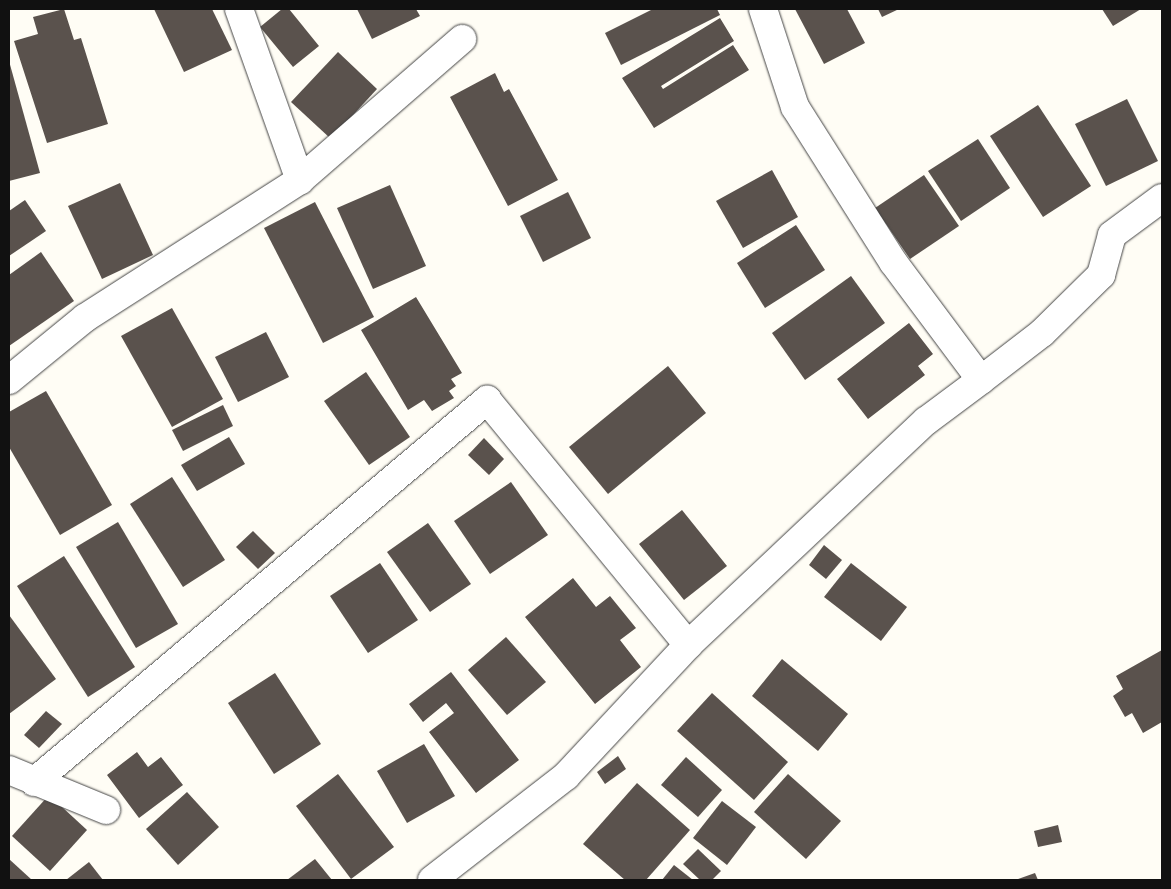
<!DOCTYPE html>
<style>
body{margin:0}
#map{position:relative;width:1171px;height:889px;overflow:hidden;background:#fffdf5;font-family:"Crimson Pro",serif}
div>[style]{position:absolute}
.building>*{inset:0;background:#5a524d}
.roads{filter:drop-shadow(0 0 1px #444) drop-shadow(0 0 1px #444)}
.minor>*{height:28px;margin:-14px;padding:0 14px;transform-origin:14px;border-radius:14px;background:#fff}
span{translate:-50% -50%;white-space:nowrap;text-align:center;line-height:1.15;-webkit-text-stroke:5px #fff;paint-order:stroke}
.frame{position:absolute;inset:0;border:10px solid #111;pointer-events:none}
</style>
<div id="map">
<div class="building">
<div style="clip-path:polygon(64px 9px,74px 40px,81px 38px,108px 124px,47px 143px,14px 41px,38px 34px,33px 17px)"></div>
<div style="clip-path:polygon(154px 9px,212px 9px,232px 50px,184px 72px)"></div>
<div style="clip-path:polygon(282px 9px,289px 9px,319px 46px,293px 67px,260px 27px)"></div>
<div style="clip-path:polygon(357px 9px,416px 9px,420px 16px,372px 39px)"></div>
<div style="clip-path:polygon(653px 9px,717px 9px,720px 15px,621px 65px,605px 33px)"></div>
<div style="clip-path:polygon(795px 9px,847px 9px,865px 43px,824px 64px)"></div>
<div style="clip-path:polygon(878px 9px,899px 9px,882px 17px)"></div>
<div style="clip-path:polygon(1102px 9px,1141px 9px,1113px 26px)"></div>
<div style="clip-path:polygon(720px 18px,734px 41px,661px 86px,663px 89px,733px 45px,749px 70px,654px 128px,622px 78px)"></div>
<div style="clip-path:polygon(338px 52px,377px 89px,331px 139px,291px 102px)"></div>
<div style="clip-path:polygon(9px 61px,40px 173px,9px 181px)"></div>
<div style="clip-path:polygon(495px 73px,504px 92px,509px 89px,558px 180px,508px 206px,450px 97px)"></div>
<div style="clip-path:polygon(1127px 99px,1158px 161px,1106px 186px,1075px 124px)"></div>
<div style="clip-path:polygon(1038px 105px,1091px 186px,1043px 217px,990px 136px)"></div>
<div style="clip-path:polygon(978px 139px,1010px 188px,961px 221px,928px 171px)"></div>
<div style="clip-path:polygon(772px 170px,798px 217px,743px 248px,716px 201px)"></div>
<div style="clip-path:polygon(924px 175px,959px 226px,910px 259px,875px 208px)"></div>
<div style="clip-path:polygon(120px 183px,153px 255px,102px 279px,68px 206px)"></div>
<div style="clip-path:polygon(390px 185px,426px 266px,373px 289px,337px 208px)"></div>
<div style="clip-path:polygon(568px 192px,591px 238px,543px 262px,520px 216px)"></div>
<div style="clip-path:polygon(25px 200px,46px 231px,9px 256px,9px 211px)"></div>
<div style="clip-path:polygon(315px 202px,374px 317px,323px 343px,264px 228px)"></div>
<div style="clip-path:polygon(796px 225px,825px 270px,765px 308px,737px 263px)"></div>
<div style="clip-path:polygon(41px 252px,74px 301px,9px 346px,9px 275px)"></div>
<div style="clip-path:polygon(851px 276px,885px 323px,805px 380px,772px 333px)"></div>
<div style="clip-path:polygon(416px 297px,462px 373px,451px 379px,456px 386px,449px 391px,454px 398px,432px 411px,424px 400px,408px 410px,361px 330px)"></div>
<div style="clip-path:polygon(172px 308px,223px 399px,172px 427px,121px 336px)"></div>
<div style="clip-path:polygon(909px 323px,933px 354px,918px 366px,925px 375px,868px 419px,837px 379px)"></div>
<div style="clip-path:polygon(266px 332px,289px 377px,238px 402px,215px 357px)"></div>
<div style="clip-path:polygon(668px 366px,706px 413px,608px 494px,569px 447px)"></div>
<div style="clip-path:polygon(366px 372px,410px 437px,369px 465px,324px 401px)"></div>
<div style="clip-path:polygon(46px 391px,112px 505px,60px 535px,9px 447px,9px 412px)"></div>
<div style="clip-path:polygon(223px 405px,233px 426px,183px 451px,172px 430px)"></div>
<div style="clip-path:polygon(229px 437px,245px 464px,197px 491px,181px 465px)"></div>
<div style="clip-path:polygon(484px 438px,504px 459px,489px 475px,468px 455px)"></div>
<div style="clip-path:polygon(172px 477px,225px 560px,183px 587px,130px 504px)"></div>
<div style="clip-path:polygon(511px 482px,548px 535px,490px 574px,454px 521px)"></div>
<div style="clip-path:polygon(682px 510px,727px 566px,684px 600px,639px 544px)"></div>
<div style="clip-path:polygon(118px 522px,178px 624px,136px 648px,76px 547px)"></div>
<div style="clip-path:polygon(428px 523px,471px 584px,430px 612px,387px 552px)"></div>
<div style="clip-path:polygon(253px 531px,275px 553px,258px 569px,236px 547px)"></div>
<div style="clip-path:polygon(824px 545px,842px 560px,826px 579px,809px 565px)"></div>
<div style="clip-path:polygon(64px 556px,135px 667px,88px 697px,17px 586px)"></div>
<div style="clip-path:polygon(380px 563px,418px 620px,368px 653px,330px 596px)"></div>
<div style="clip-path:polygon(851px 563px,907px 607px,881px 641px,824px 597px)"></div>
<div style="clip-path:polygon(573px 578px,596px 607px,610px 596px,636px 628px,620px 640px,641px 667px,595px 704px,525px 617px)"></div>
<div style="clip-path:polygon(9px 615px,56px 679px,9px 714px)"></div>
<div style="clip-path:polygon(506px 637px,546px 682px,507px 715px,468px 670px)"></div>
<div style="clip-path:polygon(1162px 650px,1162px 722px,1143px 733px,1132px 713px,1125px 717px,1113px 696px,1123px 689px,1116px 676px)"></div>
<div style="clip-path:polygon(782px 659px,848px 714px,818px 751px,752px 696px)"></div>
<div style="clip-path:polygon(451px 672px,519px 760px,476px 793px,429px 732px,454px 713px,446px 703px,423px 722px,409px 704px)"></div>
<div style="clip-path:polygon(275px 673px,321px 744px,274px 774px,228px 703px)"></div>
<div style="clip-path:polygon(712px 693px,788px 762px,754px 800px,677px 731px)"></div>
<div style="clip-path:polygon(46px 711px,62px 724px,39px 748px,24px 735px)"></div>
<div style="clip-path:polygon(424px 744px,455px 796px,407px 823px,377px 771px)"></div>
<div style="clip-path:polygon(137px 752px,148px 767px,161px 757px,183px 785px,139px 818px,107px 775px)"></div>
<div style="clip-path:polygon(618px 756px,626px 769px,605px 784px,597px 772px)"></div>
<div style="clip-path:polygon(686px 757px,722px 790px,698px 817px,661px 785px)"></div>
<div style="clip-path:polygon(338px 774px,394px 847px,351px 879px,296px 806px)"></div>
<div style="clip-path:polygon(788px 774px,841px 821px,806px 859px,754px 812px)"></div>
<div style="clip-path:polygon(637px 783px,690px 830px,646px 880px,625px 880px,583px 844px)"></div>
<div style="clip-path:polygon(187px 792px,219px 827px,178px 865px,146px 829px)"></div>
<div style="clip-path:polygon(49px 795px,87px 830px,50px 871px,12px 836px)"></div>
<div style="clip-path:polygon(722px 801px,756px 827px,727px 865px,693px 838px)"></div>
<div style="clip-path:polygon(1058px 825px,1062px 842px,1038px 847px,1034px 831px)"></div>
<div style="clip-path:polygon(698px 849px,721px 871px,712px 880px,700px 880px,683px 864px)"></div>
<div style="clip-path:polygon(9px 859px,32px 880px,9px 880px)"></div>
<div style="clip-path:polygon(315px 859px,332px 880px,287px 880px)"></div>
<div style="clip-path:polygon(89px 862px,103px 880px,66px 880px)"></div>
<div style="clip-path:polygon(674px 865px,693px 880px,662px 880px)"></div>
<div style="clip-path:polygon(1035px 873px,1038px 880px,1015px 880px)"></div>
</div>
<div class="roads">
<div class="minor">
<div style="left:239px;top:9px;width:182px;rotate:70.4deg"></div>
<div style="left:9px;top:380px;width:98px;rotate:-39.2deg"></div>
<div style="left:85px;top:318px;width:255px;rotate:-32.7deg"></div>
<div style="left:300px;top:180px;width:215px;rotate:-41deg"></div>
<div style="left:981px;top:380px;width:77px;rotate:-37.6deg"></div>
<div style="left:1042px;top:333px;width:83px;rotate:-44.5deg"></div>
<div style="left:1101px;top:275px;width:41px;rotate:-74.6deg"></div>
<div style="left:1112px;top:235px;width:62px;rotate:-36.5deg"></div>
<div style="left:9px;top:770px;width:105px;rotate:22.4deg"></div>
<div style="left:34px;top:782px;width:593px;rotate:-40.14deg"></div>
<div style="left:487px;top:400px;width:317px;rotate:50.6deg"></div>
<div style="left:432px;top:880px;width:170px;rotate:-37.8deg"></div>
<div style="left:566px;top:776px;width:179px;rotate:-47deg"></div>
<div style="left:688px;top:645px;width:327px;rotate:-43.3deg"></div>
<div style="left:926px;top:421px;width:69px;rotate:-36.7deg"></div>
<div style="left:981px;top:380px;width:147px;rotate:-126.7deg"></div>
<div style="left:893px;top:262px;width:183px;rotate:-122.3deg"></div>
<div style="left:795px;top:107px;width:103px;rotate:-108.1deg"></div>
</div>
</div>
<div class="frame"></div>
</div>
